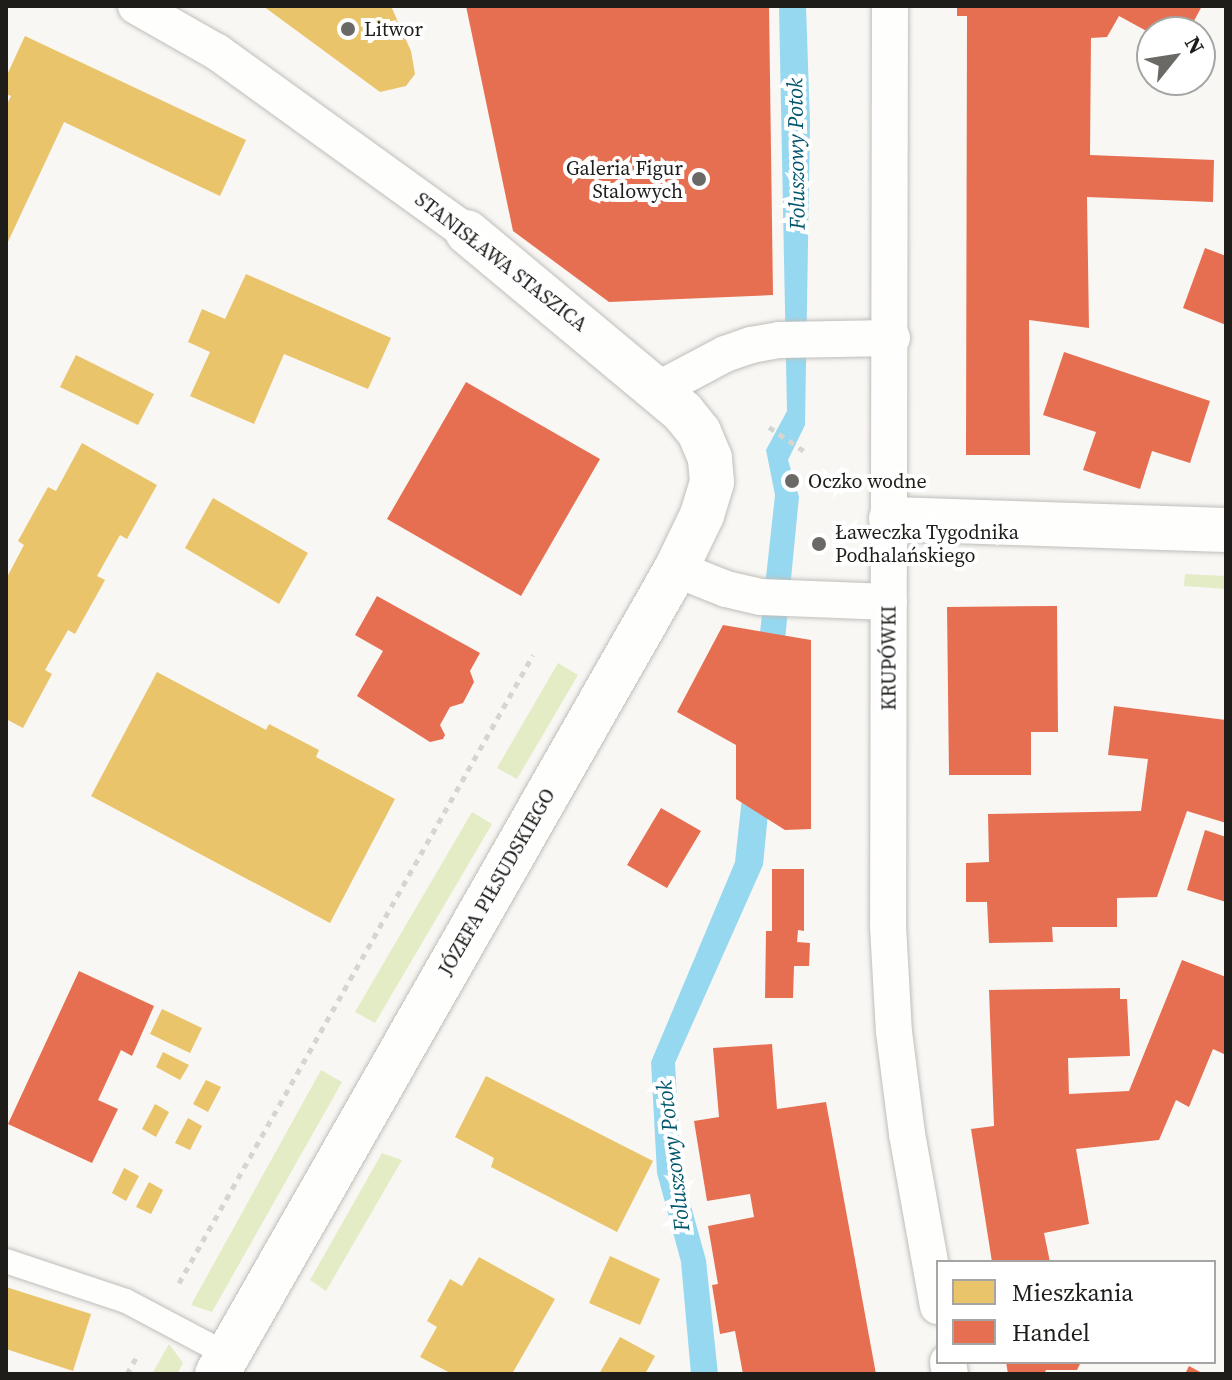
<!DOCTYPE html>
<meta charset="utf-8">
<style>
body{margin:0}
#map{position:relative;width:1232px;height:1380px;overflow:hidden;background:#f9f7f3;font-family:"Source Serif 4",serif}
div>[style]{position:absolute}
.green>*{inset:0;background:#e4ecc6}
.water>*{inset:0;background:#96d8f0}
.homes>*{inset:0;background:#e9c46a}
.shops>*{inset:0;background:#e76f51}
.path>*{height:5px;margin-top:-2.5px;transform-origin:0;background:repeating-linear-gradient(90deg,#d5d5d4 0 6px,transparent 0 12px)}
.roads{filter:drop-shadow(0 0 2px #bfbebb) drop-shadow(0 0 2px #bfbebb)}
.service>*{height:24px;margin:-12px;padding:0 12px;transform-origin:12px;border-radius:12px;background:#fefefd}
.pedestrian>*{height:36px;margin:-18px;padding:0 18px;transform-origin:18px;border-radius:18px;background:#fefefd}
.minor>*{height:44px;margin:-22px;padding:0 22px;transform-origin:22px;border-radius:22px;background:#fefefd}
.dots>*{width:22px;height:22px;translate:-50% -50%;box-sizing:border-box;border:4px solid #fff;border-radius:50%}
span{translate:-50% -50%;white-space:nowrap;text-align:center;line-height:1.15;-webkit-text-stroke:8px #fff;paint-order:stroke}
.poi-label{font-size:20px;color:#1e1d1a}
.left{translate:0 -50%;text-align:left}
.right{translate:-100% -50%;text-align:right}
.street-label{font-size:20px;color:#1e1d1a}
.water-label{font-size:22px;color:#00566d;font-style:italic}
.frame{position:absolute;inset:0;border:8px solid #1e1d1a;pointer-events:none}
.legend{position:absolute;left:936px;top:1260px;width:280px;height:104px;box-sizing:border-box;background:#fff;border:2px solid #a5a5a3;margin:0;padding:10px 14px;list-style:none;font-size:24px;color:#1e1d1a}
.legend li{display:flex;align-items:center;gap:16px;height:40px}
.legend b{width:40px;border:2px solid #a5a5a3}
.north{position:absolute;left:1136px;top:16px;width:80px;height:80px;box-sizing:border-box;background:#fff;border:2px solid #a5a5a3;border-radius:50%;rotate:60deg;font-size:22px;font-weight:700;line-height:32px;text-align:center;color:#1e1d1a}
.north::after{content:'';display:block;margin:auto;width:28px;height:36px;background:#6b6966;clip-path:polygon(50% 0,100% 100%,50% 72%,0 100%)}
</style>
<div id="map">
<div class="green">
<div style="clip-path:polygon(1185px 574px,1226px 576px,1226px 589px,1184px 586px)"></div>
<div style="clip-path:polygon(558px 663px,578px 675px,517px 779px,497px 768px)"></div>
<div style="clip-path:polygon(472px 812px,492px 824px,375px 1023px,355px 1012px)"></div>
<div style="clip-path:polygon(321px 1070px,342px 1082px,212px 1312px,191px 1305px)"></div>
<div style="clip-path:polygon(382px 1153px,402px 1160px,326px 1291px,310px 1280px)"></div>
<div style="clip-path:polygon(169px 1344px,183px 1363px,177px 1374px,152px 1374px)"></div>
</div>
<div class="water">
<div style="clip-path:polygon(779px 6px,806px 6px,810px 123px,805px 425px,788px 460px,799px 497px,763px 865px,675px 1063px,681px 1170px,706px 1260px,718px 1374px,691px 1374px,681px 1262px,657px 1173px,651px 1062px,735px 862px,775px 495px,766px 450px,787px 411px)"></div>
</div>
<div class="homes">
<div style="clip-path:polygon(263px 6px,391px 6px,411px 51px,415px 74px,406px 86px,380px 92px)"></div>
<div style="clip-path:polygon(25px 36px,246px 140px,220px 196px,64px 122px,6px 246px,6px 106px,11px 96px,6px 94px,6px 77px)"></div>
<div style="clip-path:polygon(246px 274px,391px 338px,368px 389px,284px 354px,254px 424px,190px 396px,210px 352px,188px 342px,202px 309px,225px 319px)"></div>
<div style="clip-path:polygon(76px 355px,154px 394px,138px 425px,60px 387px)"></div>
<div style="clip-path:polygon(82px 443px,157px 485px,127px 539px,120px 535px,97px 576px,105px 580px,75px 634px,68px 630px,45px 670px,52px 674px,23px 728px,6px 719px,6px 579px,24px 545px,18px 541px,48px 487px,56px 491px)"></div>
<div style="clip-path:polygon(213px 498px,308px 553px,279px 604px,185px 548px)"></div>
<div style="clip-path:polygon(157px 672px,266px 730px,269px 724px,319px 750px,316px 757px,395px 799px,330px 923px,91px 796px)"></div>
<div style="clip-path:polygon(162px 1009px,202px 1028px,190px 1053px,150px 1034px)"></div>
<div style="clip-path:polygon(163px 1052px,189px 1065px,180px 1080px,156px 1067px)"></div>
<div style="clip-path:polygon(486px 1076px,653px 1161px,617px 1232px,491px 1167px,494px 1158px,455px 1137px)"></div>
<div style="clip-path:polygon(206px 1080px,221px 1087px,208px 1112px,193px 1104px)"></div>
<div style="clip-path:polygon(155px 1104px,169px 1112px,156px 1137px,142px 1129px)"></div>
<div style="clip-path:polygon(188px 1118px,202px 1126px,190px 1150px,175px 1143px)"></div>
<div style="clip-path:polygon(124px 1168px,139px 1176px,126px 1201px,112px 1193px)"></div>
<div style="clip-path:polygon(149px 1182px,163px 1190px,151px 1214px,136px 1207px)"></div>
<div style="clip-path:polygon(610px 1256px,660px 1279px,640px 1325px,589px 1303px)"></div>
<div style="clip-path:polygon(479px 1257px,555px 1299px,512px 1374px,452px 1374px,420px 1357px,437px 1327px,427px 1321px,450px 1279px,462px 1286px)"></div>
<div style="clip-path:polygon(6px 1287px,91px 1314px,73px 1371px,6px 1349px)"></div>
<div style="clip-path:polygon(620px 1337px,655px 1356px,645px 1374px,599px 1374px)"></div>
</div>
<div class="shops">
<div style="clip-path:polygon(466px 6px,769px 6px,773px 295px,609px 302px,513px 231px)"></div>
<div style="clip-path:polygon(957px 6px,1202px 6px,1188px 32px,1152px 34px,1119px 16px,1107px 37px,1091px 38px,1090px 155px,1214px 160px,1213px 202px,1087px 197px,1089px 328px,1029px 320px,1030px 455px,966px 455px,967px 16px,957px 16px)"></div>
<div style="clip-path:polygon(1205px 248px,1226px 256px,1226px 325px,1183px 308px)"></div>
<div style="clip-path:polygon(1064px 352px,1210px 401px,1190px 463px,1152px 451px,1140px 489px,1083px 470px,1096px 432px,1043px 415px)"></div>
<div style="clip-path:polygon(466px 382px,600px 459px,521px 596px,387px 519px)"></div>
<div style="clip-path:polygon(377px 596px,480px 653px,470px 671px,474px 682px,463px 703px,450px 707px,440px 725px,445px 735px,443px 739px,430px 742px,357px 696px,383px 651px,355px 635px)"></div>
<div style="clip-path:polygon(1057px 606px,1058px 732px,1031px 732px,1031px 775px,949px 775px,947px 607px)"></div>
<div style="clip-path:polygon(723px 625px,811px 640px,811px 829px,785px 830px,736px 799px,736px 745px,677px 712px)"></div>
<div style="clip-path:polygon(1114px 706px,1226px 720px,1226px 823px,1187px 811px,1157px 897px,1117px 898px,1117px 927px,1052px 927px,1053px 942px,989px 943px,987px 902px,966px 902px,966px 863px,989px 862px,988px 814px,1141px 811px,1148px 759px,1108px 755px)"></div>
<div style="clip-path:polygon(661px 808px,701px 831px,667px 888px,627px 865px)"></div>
<div style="clip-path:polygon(1205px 830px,1226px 837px,1226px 902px,1187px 890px)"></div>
<div style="clip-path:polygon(772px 869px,804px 869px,804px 931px,798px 930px,797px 942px,810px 943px,809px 966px,794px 966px,793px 998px,765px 998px,766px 931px,772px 931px)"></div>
<div style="clip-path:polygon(1182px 960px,1226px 977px,1226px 1055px,1213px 1049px,1189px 1107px,1176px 1100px,1159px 1140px,1076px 1149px,1089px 1224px,1044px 1233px,1050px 1262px,992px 1262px,971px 1129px,994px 1126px,989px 990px,1120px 988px,1120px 999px,1127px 999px,1130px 1056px,1068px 1058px,1069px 1094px,1129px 1091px)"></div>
<div style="clip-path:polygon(79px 971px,154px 1006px,132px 1056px,121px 1050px,98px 1100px,118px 1109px,92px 1163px,8px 1124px)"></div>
<div style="clip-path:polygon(772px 1044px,777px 1109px,826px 1102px,876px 1374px,743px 1374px,735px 1331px,720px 1334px,712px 1285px,718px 1284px,708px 1226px,754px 1217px,750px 1194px,707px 1201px,694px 1121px,719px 1117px,713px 1048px)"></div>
<div style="clip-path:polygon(1006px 1362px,1081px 1362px,1077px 1370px,1046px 1370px,1044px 1374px,1008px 1374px)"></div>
<div style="clip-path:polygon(1189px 1366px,1204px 1374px,1185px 1374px)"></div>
</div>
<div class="path">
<div style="left:769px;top:427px;width:42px;rotate:34.4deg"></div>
<div style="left:179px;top:1283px;width:721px;rotate:-60.59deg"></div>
<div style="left:127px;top:1374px;width:23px;rotate:-61deg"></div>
</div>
<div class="roads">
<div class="service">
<div style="left:6px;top:1261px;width:126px;rotate:18.4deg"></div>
<div style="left:126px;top:1301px;width:115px;rotate:27.9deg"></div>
</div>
<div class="pedestrian">
<div style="left:136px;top:6px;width:93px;rotate:29.6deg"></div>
<div style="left:217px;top:52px;width:308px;rotate:35.8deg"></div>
<div style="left:890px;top:6px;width:920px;rotate:90.12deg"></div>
<div style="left:888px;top:926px;width:106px;rotate:86.8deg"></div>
<div style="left:894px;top:1032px;width:103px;rotate:82.7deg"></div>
<div style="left:907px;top:1134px;width:175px;rotate:79.8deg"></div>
<div style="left:659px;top:389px;width:75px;rotate:-27.9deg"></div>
<div style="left:725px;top:354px;width:28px;rotate:-19deg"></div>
<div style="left:751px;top:345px;width:28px;rotate:-10deg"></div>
<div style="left:779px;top:340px;width:113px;rotate:-1deg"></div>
<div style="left:676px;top:569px;width:54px;rotate:21.8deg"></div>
<div style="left:726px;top:589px;width:36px;rotate:13deg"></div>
<div style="left:761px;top:597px;width:128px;rotate:2.2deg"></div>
<div style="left:948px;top:1362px;width:12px;rotate:81deg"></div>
</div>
<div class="minor">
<div style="left:891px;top:519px;width:335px;rotate:1.9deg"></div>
<div style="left:217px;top:1374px;width:927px;rotate:-60.31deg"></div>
<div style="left:676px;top:569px;width:60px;rotate:-64.3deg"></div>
<div style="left:702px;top:515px;width:34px;rotate:-73deg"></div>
<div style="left:712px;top:482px;width:24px;rotate:-95deg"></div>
<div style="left:710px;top:458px;width:28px;rotate:-113deg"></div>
<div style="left:699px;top:432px;width:26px;rotate:-129deg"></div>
<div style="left:683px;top:412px;width:281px;rotate:-140.2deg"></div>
</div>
</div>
<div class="dots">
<div style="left:348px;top:29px;background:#6b6966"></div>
<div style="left:699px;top:179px;background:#6b6966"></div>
<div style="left:792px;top:481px;background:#6b6966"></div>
<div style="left:819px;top:544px;background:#6b6966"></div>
</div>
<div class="poi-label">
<span class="left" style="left:364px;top:29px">Litwor</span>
<span class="right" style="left:683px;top:180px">Galeria Figur<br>Stalowych</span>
<span class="left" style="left:808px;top:481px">Oczko wodne</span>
<span class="left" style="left:835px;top:544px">Ławeczka Tygodnika<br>Podhalańskiego</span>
</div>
<div class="street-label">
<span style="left:501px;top:262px;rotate:38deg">STANISŁAWA STASZICA</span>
<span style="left:889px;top:658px;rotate:-90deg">KRUPÓWKI</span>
<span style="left:497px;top:882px;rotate:-60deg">JÓZEFA PIŁSUDSKIEGO</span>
</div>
<div class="water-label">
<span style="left:796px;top:154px;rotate:-91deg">Foluszowy Potok</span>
<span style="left:673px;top:1156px;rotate:-97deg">Foluszowy Potok</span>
</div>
<div class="frame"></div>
<ul class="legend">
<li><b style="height:22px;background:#e9c46a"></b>Mieszkania</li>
<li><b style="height:22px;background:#e76f51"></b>Handel</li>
</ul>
<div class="north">N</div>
</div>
